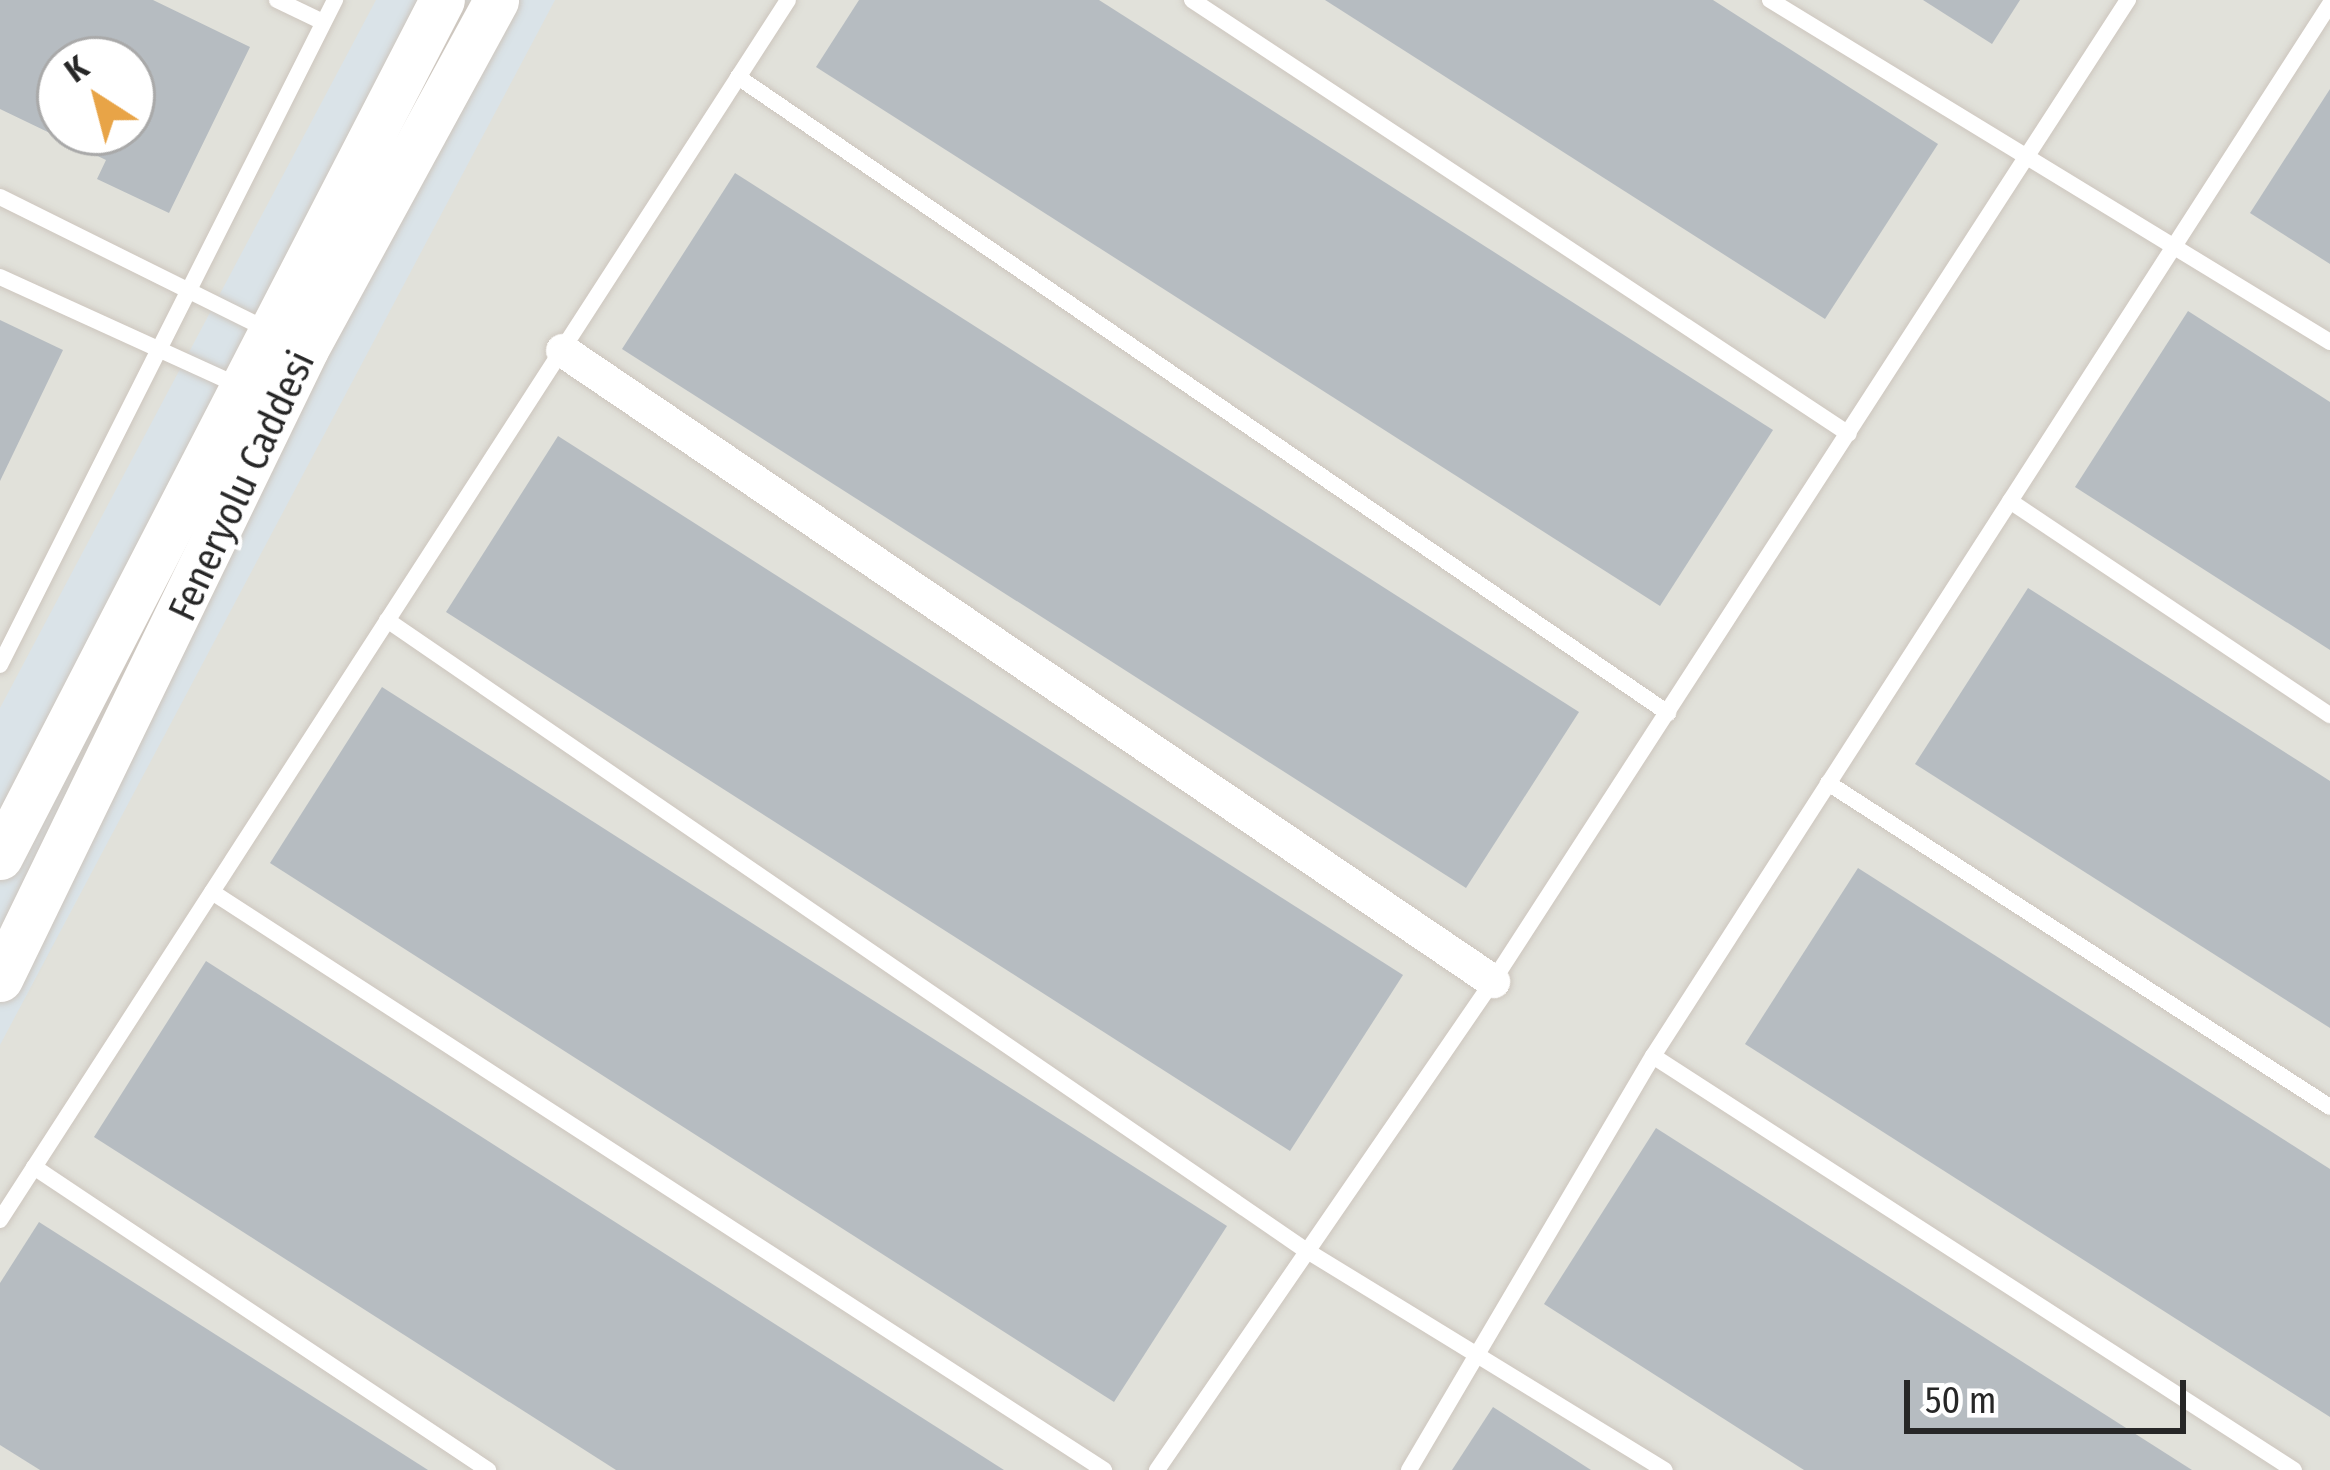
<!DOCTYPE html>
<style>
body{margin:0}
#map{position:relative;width:2330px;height:1470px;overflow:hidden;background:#dae3e8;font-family:"Fira Sans Condensed",sans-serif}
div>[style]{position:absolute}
.industrial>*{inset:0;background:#e1e1da}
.building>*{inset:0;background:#b6bcc1}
.roads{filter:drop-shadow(0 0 3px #cdc6be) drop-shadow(0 0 3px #cdc6be)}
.lane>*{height:16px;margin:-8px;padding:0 8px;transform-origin:8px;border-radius:8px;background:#fff}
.street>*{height:33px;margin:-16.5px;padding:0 16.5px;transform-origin:16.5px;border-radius:16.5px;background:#fff}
.secondary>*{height:45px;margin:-22.5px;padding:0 22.5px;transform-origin:22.5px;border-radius:22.5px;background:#fff}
span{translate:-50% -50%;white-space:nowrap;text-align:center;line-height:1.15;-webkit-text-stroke:9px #fff;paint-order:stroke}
.street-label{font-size:39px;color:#272727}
.north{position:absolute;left:36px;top:36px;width:120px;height:120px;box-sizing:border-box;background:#fff;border:3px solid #a9a9a9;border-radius:50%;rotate:324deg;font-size:33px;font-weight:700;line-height:48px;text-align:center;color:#272727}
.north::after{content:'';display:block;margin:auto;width:42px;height:54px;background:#e8a447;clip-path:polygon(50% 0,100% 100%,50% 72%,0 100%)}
.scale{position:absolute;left:1904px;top:1380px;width:282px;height:54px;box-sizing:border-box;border:6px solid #272727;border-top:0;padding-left:15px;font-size:36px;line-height:42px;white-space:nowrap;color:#272727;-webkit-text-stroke:9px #fff;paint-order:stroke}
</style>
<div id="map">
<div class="industrial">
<div style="clip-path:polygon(evenodd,0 0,376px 0,0 708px,0 0,60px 60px,132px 60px,132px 132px,60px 132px,60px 60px)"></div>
<div style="clip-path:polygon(555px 0,2330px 0,2330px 1470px,0 1470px,0 1045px)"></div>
</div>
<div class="building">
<div style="clip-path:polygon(evenodd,0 0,153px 0,250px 47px,169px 213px,97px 179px,106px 160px,0 109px,0 0,60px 60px,132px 60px,132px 132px,60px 132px,60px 60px)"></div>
<div style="clip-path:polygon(859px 0,1099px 0,1773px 430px,1660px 606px,816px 67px)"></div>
<div style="clip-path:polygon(1325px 0,1713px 0,1938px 144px,1825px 319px)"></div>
<div style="clip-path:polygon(1923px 0,2020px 0,1992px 44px)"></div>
<div style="clip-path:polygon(2330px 89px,2330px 264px,2250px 213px)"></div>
<div style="clip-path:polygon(735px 173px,1579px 712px,1466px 888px,622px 349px)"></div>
<div style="clip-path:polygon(2188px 311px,2330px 402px,2330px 650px,2075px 487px)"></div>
<div style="clip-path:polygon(0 320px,63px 350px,0 481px)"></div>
<div style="clip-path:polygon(558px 436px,1403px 975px,1290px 1151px,446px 612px)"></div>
<div style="clip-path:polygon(2028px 588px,2330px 781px,2330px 1028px,1915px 764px)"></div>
<div style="clip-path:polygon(382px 687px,1227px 1226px,1114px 1402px,270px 863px)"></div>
<div style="clip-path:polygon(1858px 868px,2330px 1169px,2330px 1417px,1745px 1044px)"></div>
<div style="clip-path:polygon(206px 961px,1004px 1470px,616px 1470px,94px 1137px)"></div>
<div style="clip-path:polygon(1656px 1128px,2192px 1470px,1804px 1470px,1544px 1304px)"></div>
<div style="clip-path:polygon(39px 1222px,428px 1470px,40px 1470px,0 1445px,0 1283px)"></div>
<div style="clip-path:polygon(1493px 1407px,1591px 1470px,1452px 1470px)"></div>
</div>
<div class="roads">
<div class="lane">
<div style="left:277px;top:0;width:51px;rotate:25.6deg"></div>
<div style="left:1192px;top:0;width:787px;rotate:33.45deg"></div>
<div style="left:1770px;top:0;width:656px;rotate:31.41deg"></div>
<div style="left:738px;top:77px;width:1127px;rotate:34.37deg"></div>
<div style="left:0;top:197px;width:299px;rotate:26.4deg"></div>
<div style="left:0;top:277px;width:263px;rotate:24.5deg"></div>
<div style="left:2010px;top:501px;width:385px;rotate:33.8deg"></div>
<div style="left:387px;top:620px;width:1112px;rotate:34.45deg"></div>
<div style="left:1304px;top:1249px;width:423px;rotate:31.5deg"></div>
<div style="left:0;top:665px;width:745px;rotate:-63.26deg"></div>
<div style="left:1828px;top:783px;width:597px;rotate:32.84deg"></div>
<div style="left:212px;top:892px;width:1063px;rotate:32.94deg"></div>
<div style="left:1653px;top:1056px;width:763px;rotate:32.86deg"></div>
<div style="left:34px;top:1167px;width:546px;rotate:33.72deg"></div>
<div style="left:0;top:1220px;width:1452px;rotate:-57.14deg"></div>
<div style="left:1157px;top:1470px;width:593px;rotate:-55.51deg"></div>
<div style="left:1493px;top:981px;width:1169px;rotate:-57.09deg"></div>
<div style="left:1409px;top:1470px;width:481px;rotate:-59.5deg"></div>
<div style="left:1653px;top:1056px;width:1251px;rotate:-57.24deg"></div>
</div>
<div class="street">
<div style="left:562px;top:350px;width:1125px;rotate:34.13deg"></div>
</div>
<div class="secondary">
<div style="left:0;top:857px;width:964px;rotate:-62.72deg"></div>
<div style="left:0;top:979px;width:700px;rotate:-64.09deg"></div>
<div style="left:306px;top:349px;width:397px;rotate:-61.4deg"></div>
</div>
</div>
<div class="street-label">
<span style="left:242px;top:486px;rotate:-65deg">Feneryolu Caddesi</span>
</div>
<div class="north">K</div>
<div class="scale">50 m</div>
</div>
